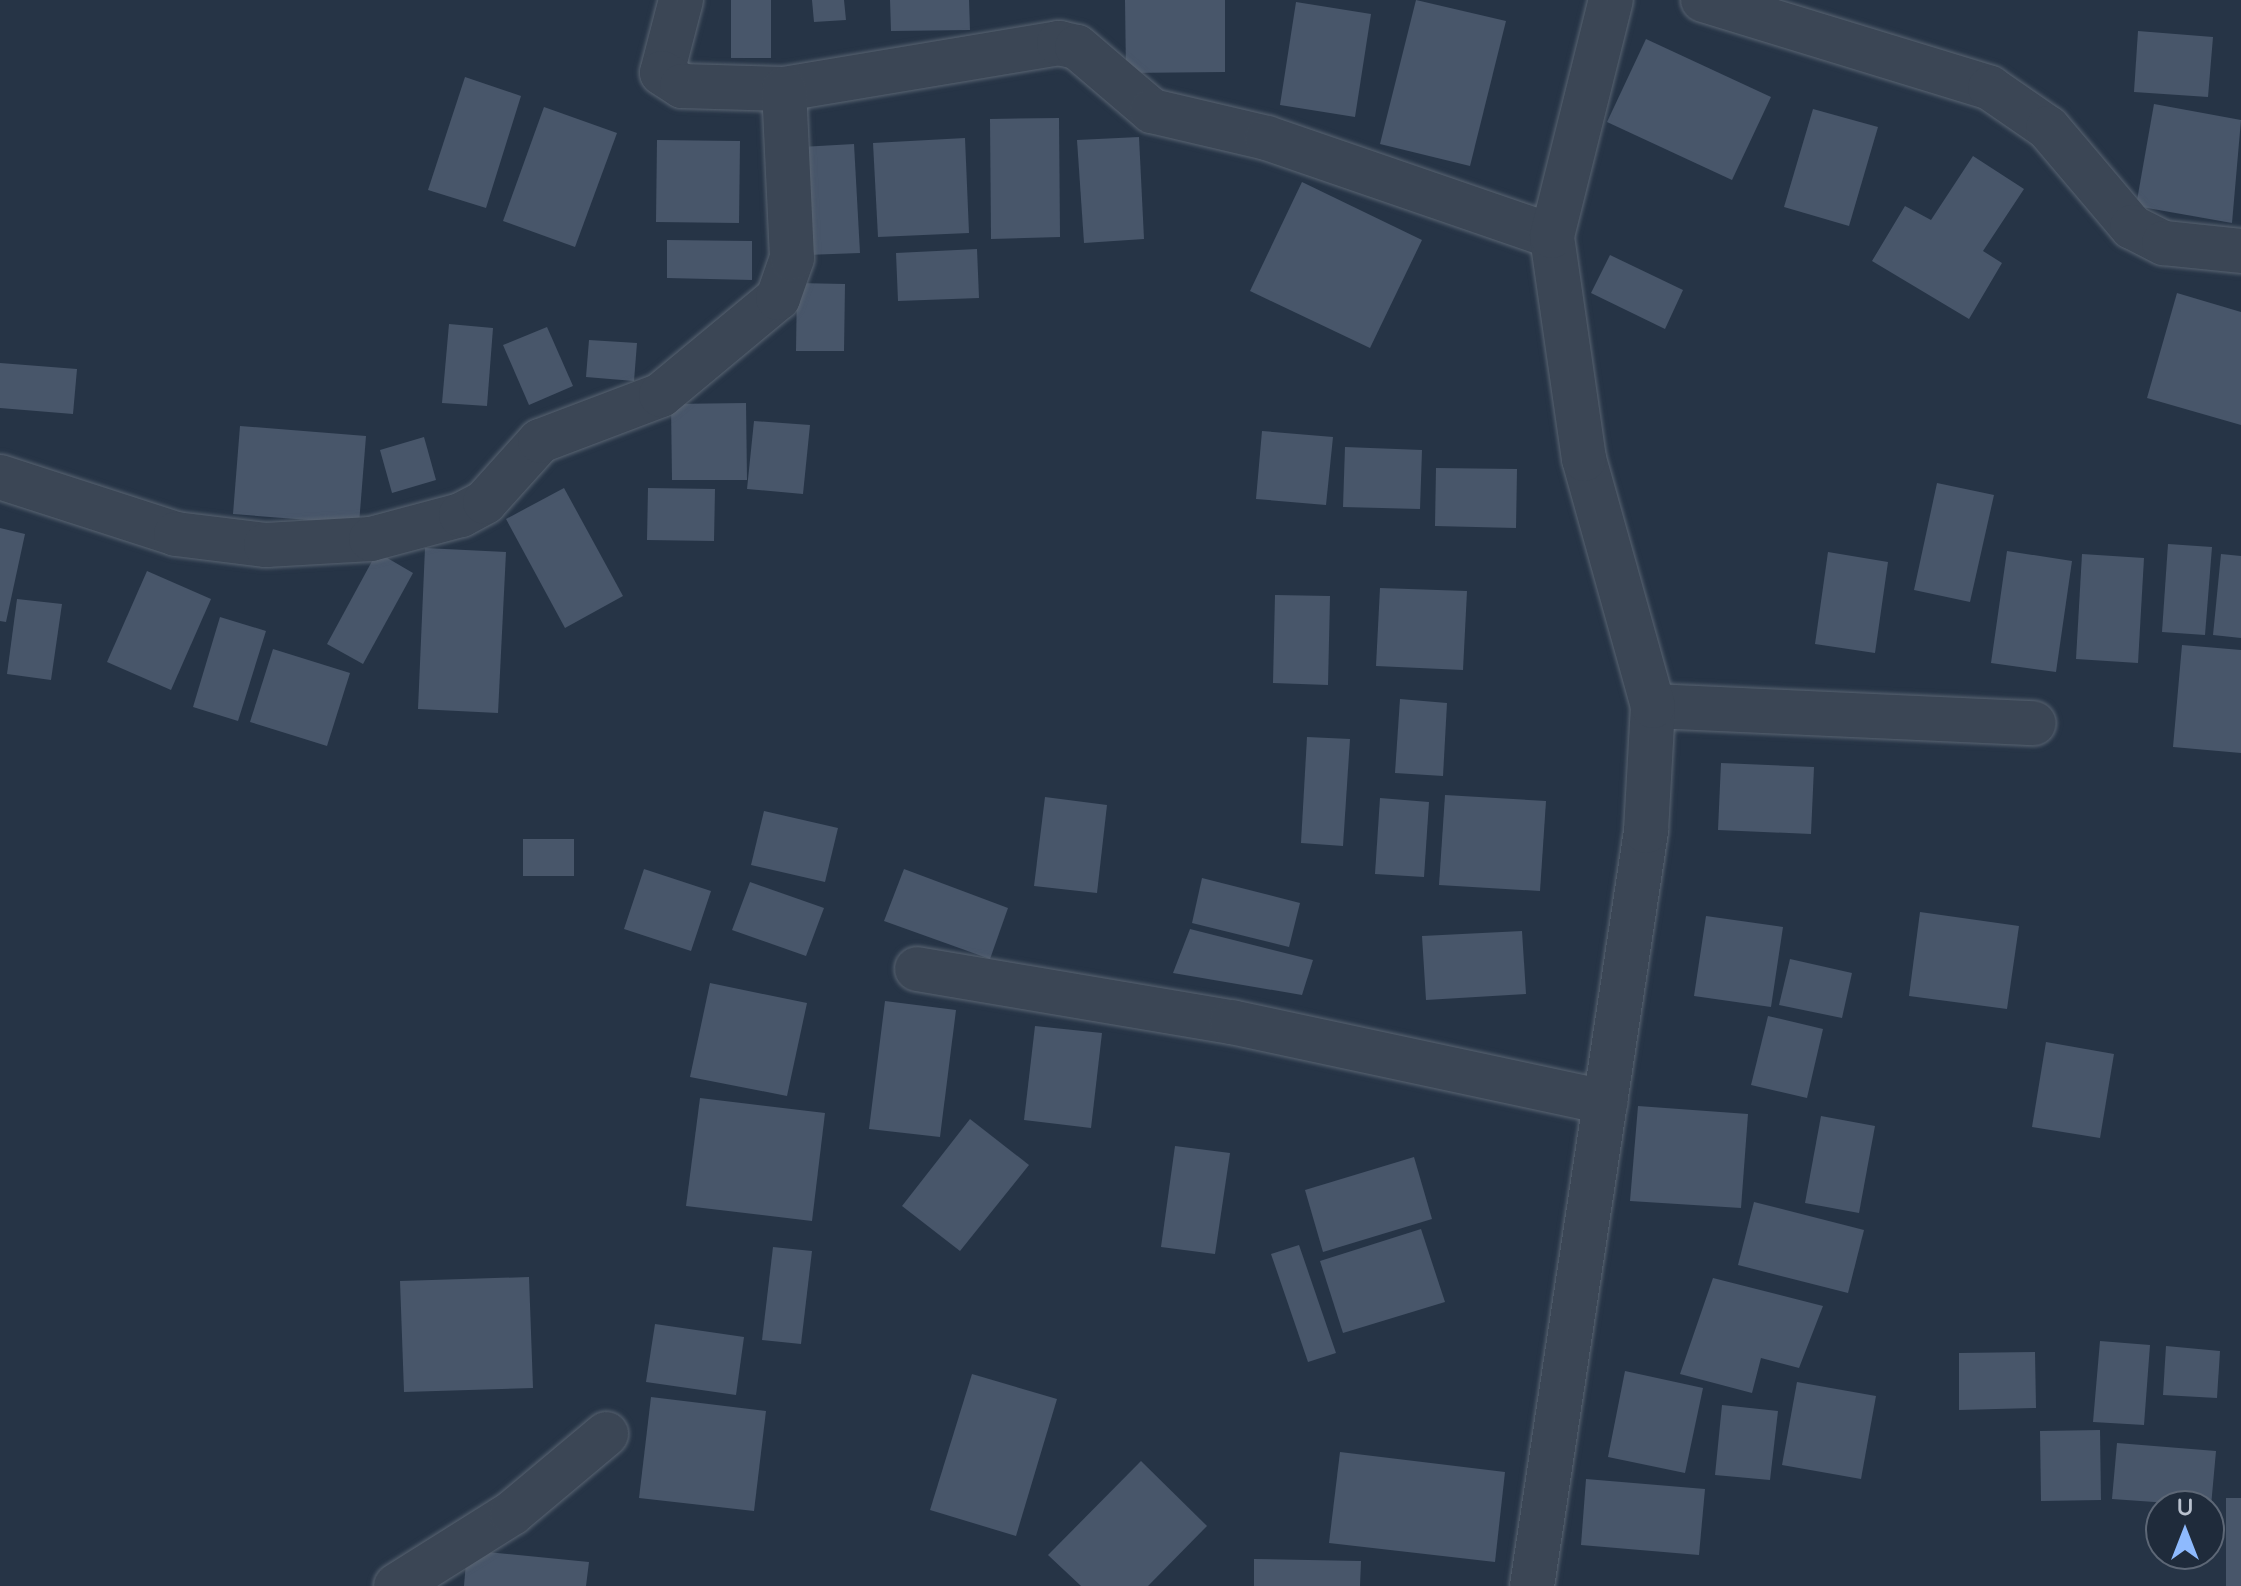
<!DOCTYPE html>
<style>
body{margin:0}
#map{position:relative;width:2241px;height:1586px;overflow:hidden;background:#263446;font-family:"Varela Round",sans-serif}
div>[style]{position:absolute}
.building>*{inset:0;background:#48566a}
.roads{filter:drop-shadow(0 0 2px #596472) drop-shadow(0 0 2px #596472)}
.street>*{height:44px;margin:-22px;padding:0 22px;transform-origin:22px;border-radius:22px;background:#3b4655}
span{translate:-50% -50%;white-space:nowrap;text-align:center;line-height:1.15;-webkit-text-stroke:6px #1f2b3b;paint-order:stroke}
.north{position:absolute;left:2145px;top:1490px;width:80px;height:80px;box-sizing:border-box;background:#1f2b3b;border:2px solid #5d6776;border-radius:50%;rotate:0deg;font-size:22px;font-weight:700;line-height:32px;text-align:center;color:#b9c1ce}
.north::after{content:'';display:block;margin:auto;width:28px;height:36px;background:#8ebafe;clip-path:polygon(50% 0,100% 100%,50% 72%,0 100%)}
</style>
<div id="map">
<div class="building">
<div style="clip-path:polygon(731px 0,771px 0,771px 58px,731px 58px)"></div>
<div style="clip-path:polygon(812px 0,844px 0,846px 20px,814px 22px)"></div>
<div style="clip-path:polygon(890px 0,969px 0,970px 30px,891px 31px)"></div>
<div style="clip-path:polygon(1125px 0,1225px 0,1225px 72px,1126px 73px)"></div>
<div style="clip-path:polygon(1416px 0,1506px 21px,1470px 166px,1380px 144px)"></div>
<div style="clip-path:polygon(1296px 2px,1371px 14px,1355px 117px,1280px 105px)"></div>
<div style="clip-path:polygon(2138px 31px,2213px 37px,2208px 97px,2134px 92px)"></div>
<div style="clip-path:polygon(1646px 39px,1771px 97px,1732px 180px,1607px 122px)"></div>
<div style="clip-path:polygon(465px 77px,521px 96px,486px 208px,428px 190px)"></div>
<div style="clip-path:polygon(2154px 104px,2241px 120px,2232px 223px,2136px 206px)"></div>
<div style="clip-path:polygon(544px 107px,617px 133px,575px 247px,503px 221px)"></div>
<div style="clip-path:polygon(1813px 109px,1878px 127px,1849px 226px,1784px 207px)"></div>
<div style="clip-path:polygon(1059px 118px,1060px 237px,991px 239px,990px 119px)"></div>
<div style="clip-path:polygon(1139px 137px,1144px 239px,1084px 243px,1077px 140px)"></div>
<div style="clip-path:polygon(965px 138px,969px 233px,878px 237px,873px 143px)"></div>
<div style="clip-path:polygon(657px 140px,740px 141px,739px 223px,656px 222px)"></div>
<div style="clip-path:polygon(854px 144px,860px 253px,806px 255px,801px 147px)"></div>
<div style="clip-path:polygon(1973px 156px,2024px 189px,1983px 251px,2002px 263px,1969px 319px,1872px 261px,1905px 206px,1931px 220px)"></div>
<div style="clip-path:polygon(1302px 182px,1422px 240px,1370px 348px,1250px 291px)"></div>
<div style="clip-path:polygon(667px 240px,752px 241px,752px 280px,667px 278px)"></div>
<div style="clip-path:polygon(977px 249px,979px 298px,898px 301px,896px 253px)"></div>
<div style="clip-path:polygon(1610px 255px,1683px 290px,1665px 329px,1591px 293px)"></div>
<div style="clip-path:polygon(797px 283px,845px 284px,844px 351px,796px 351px)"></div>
<div style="clip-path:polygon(2177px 293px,2241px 312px,2241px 425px,2147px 398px)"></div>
<div style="clip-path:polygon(449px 324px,493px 328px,487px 406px,442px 403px)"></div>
<div style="clip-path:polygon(547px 327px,573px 386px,529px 405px,503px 345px)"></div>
<div style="clip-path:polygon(589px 340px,637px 343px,634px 381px,586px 377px)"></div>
<div style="clip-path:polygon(0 363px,77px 369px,73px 414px,0 408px)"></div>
<div style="clip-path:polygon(746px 403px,747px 480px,672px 480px,671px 404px)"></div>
<div style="clip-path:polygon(754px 421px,810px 425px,803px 494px,747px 489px)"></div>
<div style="clip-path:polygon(240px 426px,366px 436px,359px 524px,233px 514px)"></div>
<div style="clip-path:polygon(1262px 431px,1333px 437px,1326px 505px,1256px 499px)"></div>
<div style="clip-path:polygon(424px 437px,436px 480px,392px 493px,380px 450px)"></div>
<div style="clip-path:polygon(1345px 447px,1422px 450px,1420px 509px,1343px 507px)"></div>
<div style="clip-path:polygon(1436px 468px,1517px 469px,1516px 528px,1435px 526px)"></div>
<div style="clip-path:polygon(1937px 483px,1994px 495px,1970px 602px,1914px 590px)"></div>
<div style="clip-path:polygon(564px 488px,623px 596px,565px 628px,506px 519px)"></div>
<div style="clip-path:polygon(648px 488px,715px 489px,714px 541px,647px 540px)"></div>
<div style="clip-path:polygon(0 528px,25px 534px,6px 622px,0 621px)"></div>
<div style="clip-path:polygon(2168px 544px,2212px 547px,2205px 635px,2162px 632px)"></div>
<div style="clip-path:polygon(425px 548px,506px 552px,498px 713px,418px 709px)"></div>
<div style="clip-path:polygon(2007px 551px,2072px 561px,2056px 672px,1991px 663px)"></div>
<div style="clip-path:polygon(377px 552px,413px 573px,363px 664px,327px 644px)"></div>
<div style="clip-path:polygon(1828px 552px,1888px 562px,1875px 653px,1815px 644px)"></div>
<div style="clip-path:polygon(2082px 554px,2144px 558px,2138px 663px,2076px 659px)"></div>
<div style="clip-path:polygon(2221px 554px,2241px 556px,2241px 638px,2213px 635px)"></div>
<div style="clip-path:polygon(147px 571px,211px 599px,171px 690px,107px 662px)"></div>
<div style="clip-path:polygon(1380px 588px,1467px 591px,1463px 670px,1376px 666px)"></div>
<div style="clip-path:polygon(1275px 595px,1330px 596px,1328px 685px,1273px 683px)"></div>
<div style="clip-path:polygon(17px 599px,62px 604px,51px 680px,7px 674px)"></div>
<div style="clip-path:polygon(220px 617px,266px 631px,238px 721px,193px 707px)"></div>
<div style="clip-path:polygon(2182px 645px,2241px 650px,2241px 753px,2173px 747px)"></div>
<div style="clip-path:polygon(273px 649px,350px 673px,327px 746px,250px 722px)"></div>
<div style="clip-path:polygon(1400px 699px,1447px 703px,1443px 776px,1395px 773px)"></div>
<div style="clip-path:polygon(1307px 737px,1350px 739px,1343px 846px,1301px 843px)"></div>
<div style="clip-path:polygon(1721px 763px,1814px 767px,1811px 834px,1718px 830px)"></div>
<div style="clip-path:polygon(1445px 795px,1546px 801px,1540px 891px,1439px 885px)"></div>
<div style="clip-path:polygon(1045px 797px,1107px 805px,1097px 893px,1034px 886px)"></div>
<div style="clip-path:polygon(1380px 798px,1429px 802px,1424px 877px,1375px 874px)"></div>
<div style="clip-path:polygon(764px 811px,838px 828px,825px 882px,751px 865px)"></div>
<div style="clip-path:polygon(523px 839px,574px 839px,574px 876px,523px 876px)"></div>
<div style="clip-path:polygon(644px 869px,711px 891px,691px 951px,624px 929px)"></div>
<div style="clip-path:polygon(904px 869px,1008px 908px,990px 959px,884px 921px)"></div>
<div style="clip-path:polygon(1202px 878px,1300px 903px,1289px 947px,1192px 923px)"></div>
<div style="clip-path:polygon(750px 882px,824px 908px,806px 956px,732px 930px)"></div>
<div style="clip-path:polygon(1920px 912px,2019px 926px,2007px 1009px,1909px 996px)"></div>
<div style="clip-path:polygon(1706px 916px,1783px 927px,1771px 1007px,1694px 996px)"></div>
<div style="clip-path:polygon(1190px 929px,1313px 960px,1302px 995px,1173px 973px)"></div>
<div style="clip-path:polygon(1522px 931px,1526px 994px,1426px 1000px,1422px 936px)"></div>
<div style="clip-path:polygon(1790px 959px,1852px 973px,1842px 1018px,1779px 1005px)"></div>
<div style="clip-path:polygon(710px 983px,807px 1003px,787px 1096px,690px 1077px)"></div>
<div style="clip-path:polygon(885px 1001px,956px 1010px,940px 1137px,869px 1129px)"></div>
<div style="clip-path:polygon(1768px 1016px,1823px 1029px,1807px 1098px,1751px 1085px)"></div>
<div style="clip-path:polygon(1035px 1026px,1102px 1033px,1091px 1128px,1024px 1120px)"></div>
<div style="clip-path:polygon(2046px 1042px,2114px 1054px,2100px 1138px,2032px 1127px)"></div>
<div style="clip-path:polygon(700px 1098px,825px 1113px,812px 1221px,686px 1206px)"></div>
<div style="clip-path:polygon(1638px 1106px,1748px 1114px,1741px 1208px,1630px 1201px)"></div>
<div style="clip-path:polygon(1821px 1116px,1875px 1126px,1859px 1213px,1805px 1203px)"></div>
<div style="clip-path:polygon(970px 1119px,1029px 1165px,960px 1251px,902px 1206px)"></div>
<div style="clip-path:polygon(1175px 1146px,1230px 1153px,1215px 1254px,1161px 1247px)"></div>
<div style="clip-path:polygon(1414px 1157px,1432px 1219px,1323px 1252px,1305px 1190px)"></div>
<div style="clip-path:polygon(1754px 1202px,1864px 1230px,1848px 1293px,1738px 1265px)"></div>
<div style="clip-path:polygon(1421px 1229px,1445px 1302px,1343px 1333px,1320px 1261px)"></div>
<div style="clip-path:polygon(1299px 1245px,1336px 1353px,1308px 1362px,1271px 1254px)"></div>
<div style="clip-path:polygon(773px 1247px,812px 1251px,801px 1344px,762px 1340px)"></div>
<div style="clip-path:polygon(529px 1277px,533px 1388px,404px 1392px,400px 1281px)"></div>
<div style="clip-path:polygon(1713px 1278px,1823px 1306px,1799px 1368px,1761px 1358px,1752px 1393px,1680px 1374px)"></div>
<div style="clip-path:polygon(655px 1324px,744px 1337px,736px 1395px,646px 1382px)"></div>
<div style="clip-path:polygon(2100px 1341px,2150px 1345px,2144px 1425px,2093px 1422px)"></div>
<div style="clip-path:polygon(2166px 1346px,2220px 1351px,2217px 1398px,2163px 1395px)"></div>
<div style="clip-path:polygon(2035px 1352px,2036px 1408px,1959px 1410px,1959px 1353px)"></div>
<div style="clip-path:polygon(1625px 1371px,1703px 1388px,1685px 1473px,1608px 1457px)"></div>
<div style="clip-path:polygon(972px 1374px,1057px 1399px,1016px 1536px,930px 1510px)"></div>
<div style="clip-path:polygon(1797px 1382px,1876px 1396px,1861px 1479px,1782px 1465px)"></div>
<div style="clip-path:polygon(651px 1397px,766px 1411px,754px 1511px,639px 1498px)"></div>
<div style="clip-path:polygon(1722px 1405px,1778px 1411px,1770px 1480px,1715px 1475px)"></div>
<div style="clip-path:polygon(2100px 1430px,2101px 1500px,2041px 1501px,2040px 1431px)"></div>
<div style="clip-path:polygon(2117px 1443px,2216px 1451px,2211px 1506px,2112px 1499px)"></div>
<div style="clip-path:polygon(1340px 1452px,1505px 1472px,1495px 1562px,1329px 1543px)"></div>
<div style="clip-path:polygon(1141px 1461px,1207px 1526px,1148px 1586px,1081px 1586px,1048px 1555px)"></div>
<div style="clip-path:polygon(1586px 1479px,1705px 1489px,1699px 1555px,1581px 1545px)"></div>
<div style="clip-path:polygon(2226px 1498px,2241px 1498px,2241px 1586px,2226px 1586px)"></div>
<div style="clip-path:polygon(467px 1550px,589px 1562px,586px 1586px,464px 1586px)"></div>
<div style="clip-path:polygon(1254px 1559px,1361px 1561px,1360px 1586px,1254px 1586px)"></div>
</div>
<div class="roads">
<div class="street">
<div style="left:681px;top:0;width:75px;rotate:104.6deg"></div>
<div style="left:662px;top:73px;width:24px;rotate:33deg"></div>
<div style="left:682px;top:86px;width:102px;rotate:1.7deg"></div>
<div style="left:784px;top:89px;width:279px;rotate:-9.5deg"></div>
<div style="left:1059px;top:43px;width:18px;rotate:13deg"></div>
<div style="left:1077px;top:47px;width:99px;rotate:40.5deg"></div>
<div style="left:1152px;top:111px;width:118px;rotate:13.2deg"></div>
<div style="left:1267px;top:138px;width:301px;rotate:19deg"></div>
<div style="left:1703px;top:0;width:300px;rotate:17deg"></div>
<div style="left:1990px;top:88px;width:70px;rotate:34.6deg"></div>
<div style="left:2048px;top:128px;width:130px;rotate:49.7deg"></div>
<div style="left:2132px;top:227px;width:36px;rotate:27deg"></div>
<div style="left:2164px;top:243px;width:77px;rotate:5.9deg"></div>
<div style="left:0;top:477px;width:185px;rotate:17.9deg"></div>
<div style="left:176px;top:534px;width:91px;rotate:7deg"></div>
<div style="left:266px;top:545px;width:105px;rotate:-3.3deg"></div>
<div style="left:371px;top:539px;width:93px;rotate:-14.9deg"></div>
<div style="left:461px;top:515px;width:27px;rotate:-28deg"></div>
<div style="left:485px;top:502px;width:82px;rotate:-48deg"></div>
<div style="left:540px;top:441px;width:129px;rotate:-20.8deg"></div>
<div style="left:661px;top:395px;width:152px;rotate:-39.7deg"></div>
<div style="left:778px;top:298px;width:42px;rotate:-70.7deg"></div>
<div style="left:792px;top:258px;width:169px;rotate:-92.7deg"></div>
<div style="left:1653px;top:706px;width:381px;rotate:2.6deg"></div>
<div style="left:917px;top:969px;width:319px;rotate:9.6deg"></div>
<div style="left:1232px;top:1022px;width:382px;rotate:12.1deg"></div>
<div style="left:396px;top:1586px;width:137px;rotate:-32.2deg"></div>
<div style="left:512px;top:1513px;width:123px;rotate:-40deg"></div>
<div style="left:1532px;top:1586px;width:764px;rotate:-81.41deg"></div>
<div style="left:1646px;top:831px;width:125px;rotate:-86.8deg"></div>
<div style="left:1653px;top:706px;width:256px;rotate:-105.6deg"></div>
<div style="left:1584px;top:459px;width:225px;rotate:-98.2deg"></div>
<div style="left:1552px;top:236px;width:243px;rotate:-76deg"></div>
</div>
</div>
<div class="north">U</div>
</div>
